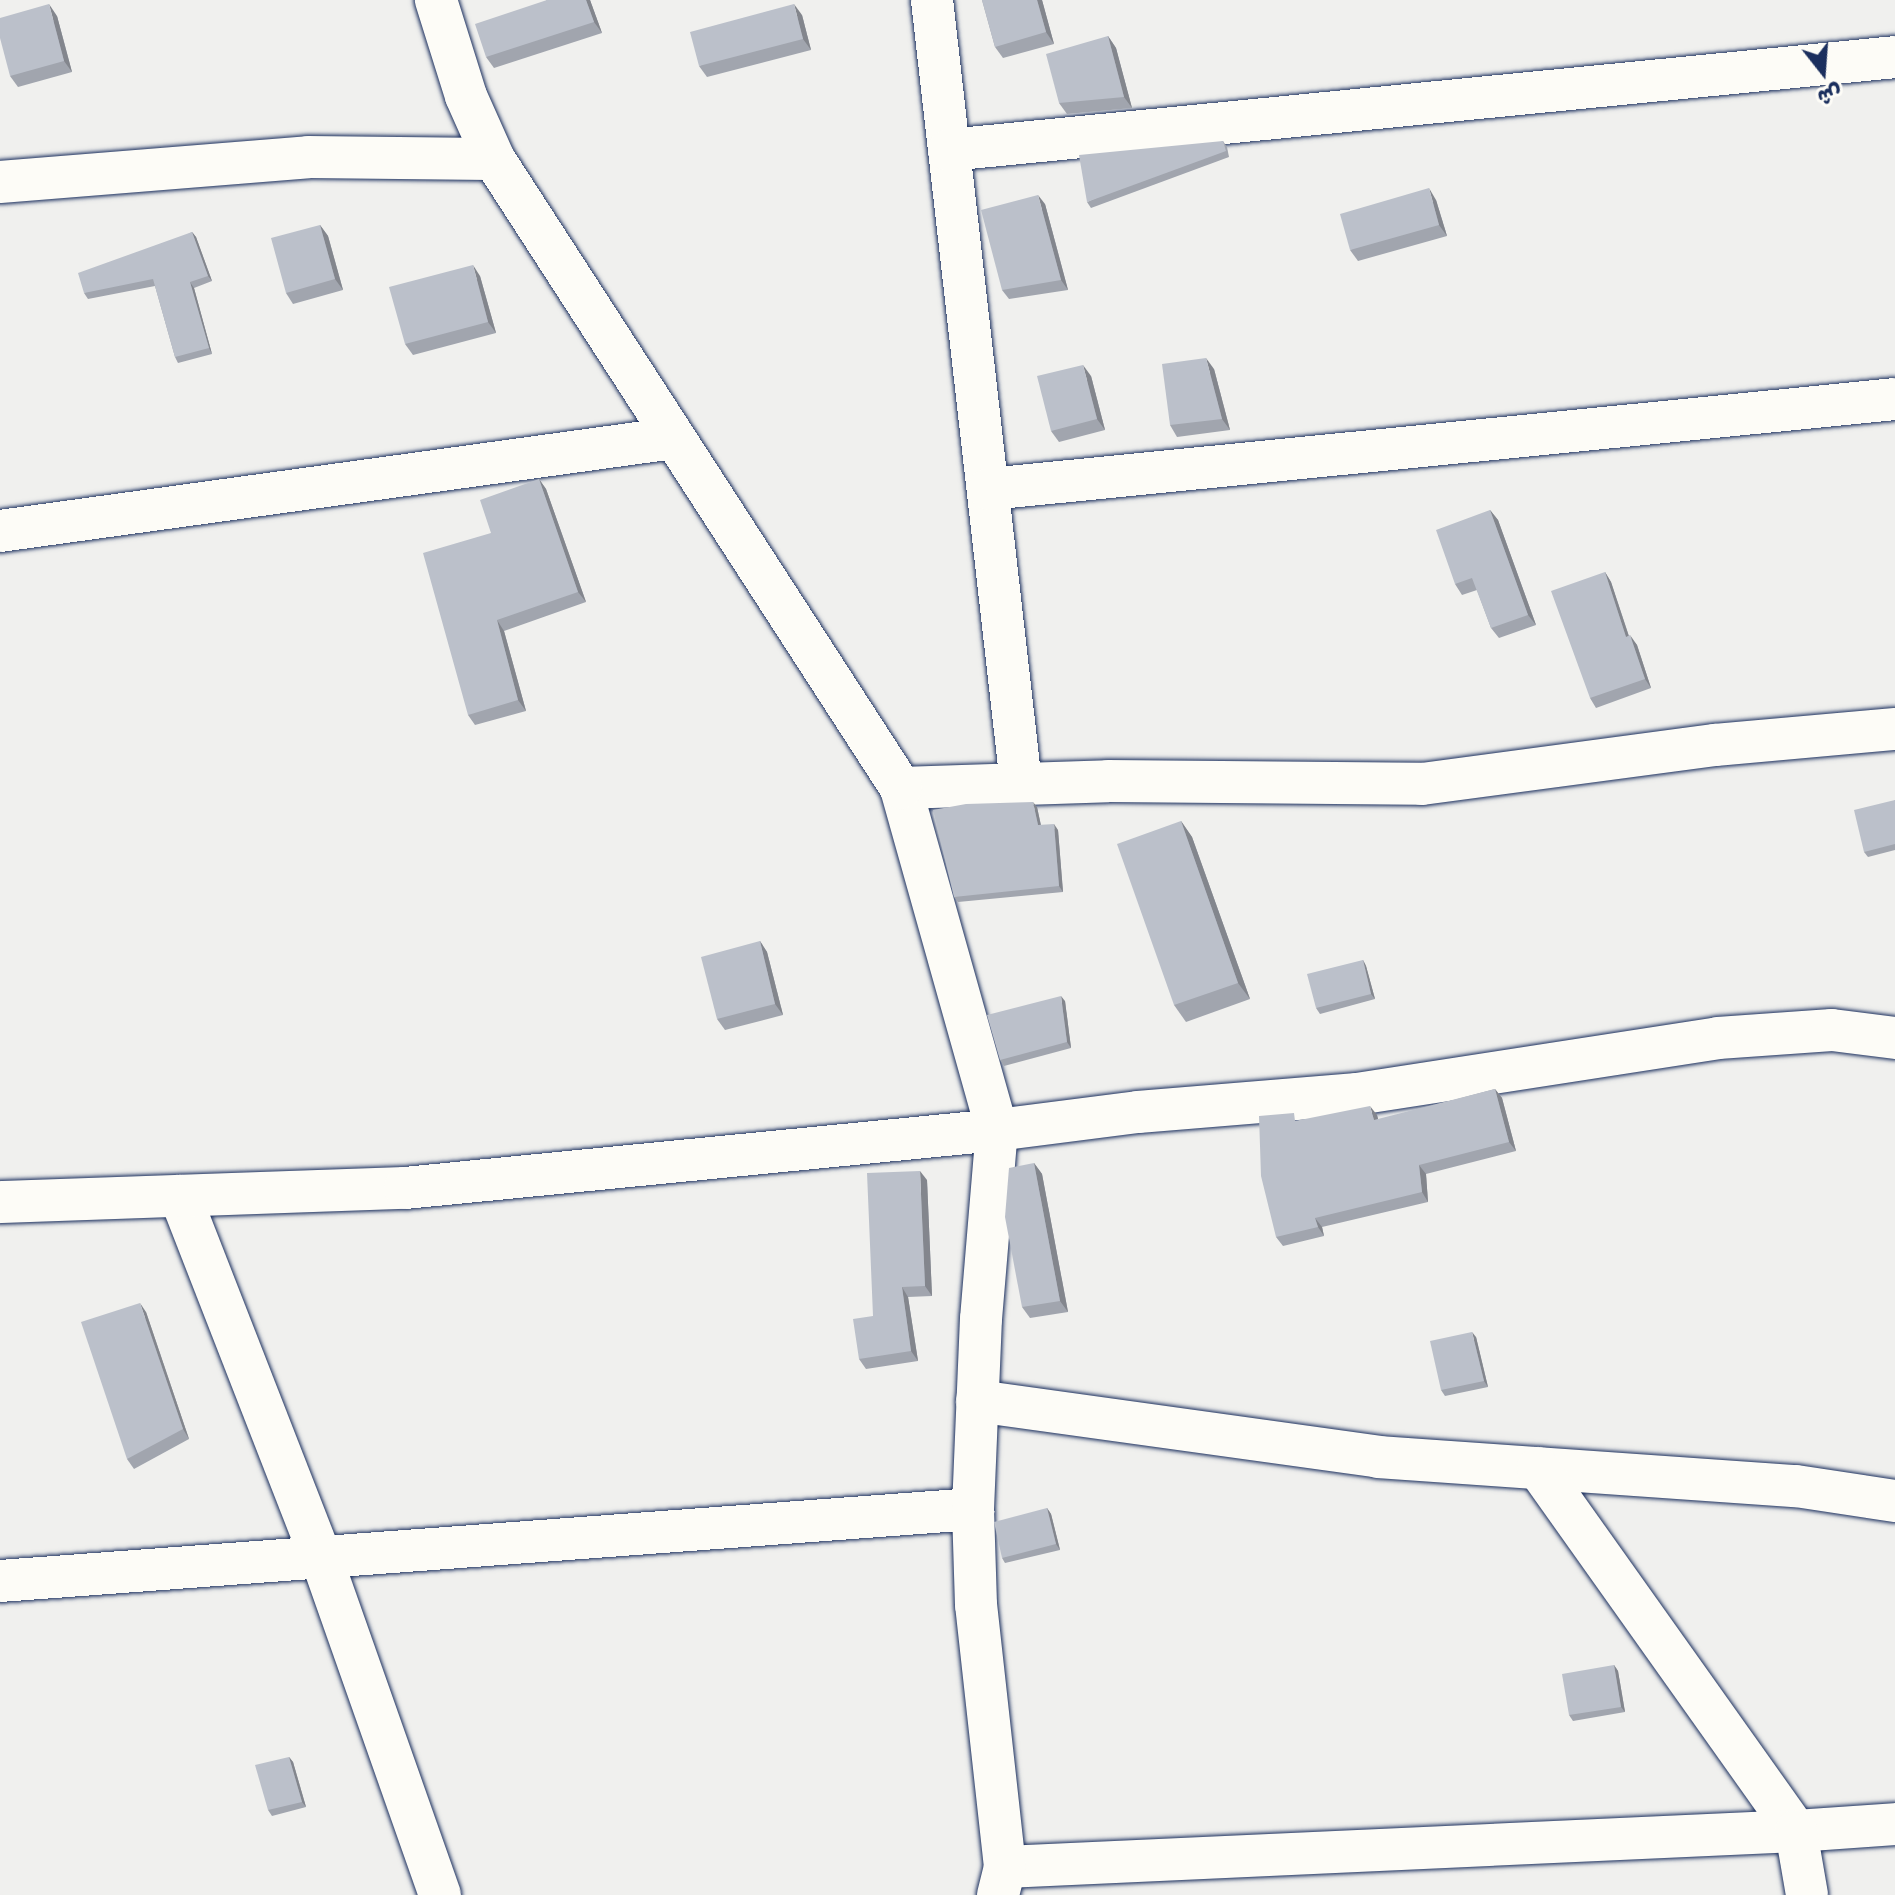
<!DOCTYPE html>
<meta charset="utf-8">
<style>
body{margin:0}
#map{position:relative;width:1895px;height:1895px;overflow:hidden;background:#f0f0ee;font-family:"Comic Neue","Playpen Sans Arabic",sans-serif}
div>[style]{position:absolute}
.roads{filter:drop-shadow(0 0 2px #1b2f5e) drop-shadow(0 0 2px #1b2f5e)}
.minor>*{height:42px;margin:-21px;padding:0 21px;transform-origin:21px;border-radius:21px;background:#fdfcf7}
.wall>*{inset:0;background:#a1a5ae}
.shaded-wall>*{inset:0;background:#83868d}
.building>*{inset:0;background:#bbc0ca}
span{translate:-50% -50%;white-space:nowrap;text-align:center;line-height:1.15;-webkit-text-stroke:7px #fdfcf7;paint-order:stroke}
.north{position:absolute;left:1783px;top:32px;width:80px;height:80px;-webkit-text-stroke:6px #fdfcf7;paint-order:stroke;rotate:163deg;font-size:22px;font-weight:700;line-height:32px;text-align:center;color:#1b2f5e}
.north::after{content:'';display:block;margin:auto;width:28px;height:36px;background:#1b2f5e;clip-path:polygon(50% 0,100% 100%,50% 72%,0 100%)}
</style>
<div id="map">
<div class="roads">
<div class="minor">
<div style="left:932px;top:0;width:789px;rotate:83.52deg"></div>
<div style="left:949px;top:150px;width:951px;rotate:-5.61deg"></div>
<div style="left:0;top:182px;width:309px;rotate:-4.6deg"></div>
<div style="left:308px;top:157px;width:186px;rotate:0.6deg"></div>
<div style="left:989px;top:489px;width:910px;rotate:-5.67deg"></div>
<div style="left:0;top:531px;width:680px;rotate:-7.86deg"></div>
<div style="left:901px;top:788px;width:207px;rotate:-1.9deg"></div>
<div style="left:1108px;top:781px;width:314px;rotate:0.5deg"></div>
<div style="left:1422px;top:784px;width:296px;rotate:-7.6deg"></div>
<div style="left:1715px;top:745px;width:181px;rotate:-5.1deg"></div>
<div style="left:180px;top:1196px;width:388px;rotate:68.7deg"></div>
<div style="left:321px;top:1557px;width:358px;rotate:70.6deg"></div>
<div style="left:0;top:1202px;width:405px;rotate:-2deg"></div>
<div style="left:405px;top:1188px;width:595px;rotate:-5.6deg"></div>
<div style="left:997px;top:1130px;width:355px;rotate:-105.7deg"></div>
<div style="left:901px;top:788px;width:749px;rotate:-122.91deg"></div>
<div style="left:494px;top:159px;width:69px;rotate:-114deg"></div>
<div style="left:466px;top:96px;width:101px;rotate:-107.4deg"></div>
<div style="left:977px;top:1401px;width:405px;rotate:7.9deg"></div>
<div style="left:1378px;top:1457px;width:419px;rotate:4deg"></div>
<div style="left:1796px;top:1486px;width:100px;rotate:8.6deg"></div>
<div style="left:1538px;top:1468px;width:445px;rotate:54.6deg"></div>
<div style="left:1796px;top:1831px;width:99px;rotate:-4deg"></div>
<div style="left:0;top:1581px;width:976px;rotate:-4.23deg"></div>
<div style="left:1005px;top:1867px;width:792px;rotate:-2.61deg"></div>
<div style="left:1796px;top:1831px;width:65px;rotate:80.2deg"></div>
<div style="left:998px;top:1895px;width:29px;rotate:-76deg"></div>
<div style="left:1005px;top:1867px;width:264px;rotate:-96.3deg"></div>
<div style="left:976px;top:1605px;width:96px;rotate:-91.8deg"></div>
<div style="left:973px;top:1509px;width:190px;rotate:-87.6deg"></div>
<div style="left:981px;top:1319px;width:190px;rotate:-85.2deg"></div>
<div style="left:997px;top:1130px;width:142px;rotate:-7.3deg"></div>
<div style="left:1138px;top:1112px;width:220px;rotate:-4.7deg"></div>
<div style="left:1357px;top:1094px;width:365px;rotate:-8.8deg"></div>
<div style="left:1718px;top:1038px;width:114px;rotate:-4deg"></div>
<div style="left:1832px;top:1030px;width:64px;rotate:7.2deg"></div>
</div>
</div>
<div class="wall">
<div style="clip-path:polygon(547px 0,590px 0,602px 33px,494px 68px,486px 57px)"></div>
<div style="clip-path:polygon(982px 0,1042px 0,1054px 44px,1003px 58px,995px 47px)"></div>
<div style="clip-path:polygon(802px 15px,811px 50px,707px 77px,699px 66px)"></div>
<div style="clip-path:polygon(57px 16px,72px 72px,18px 87px,10px 76px)"></div>
<div style="clip-path:polygon(1108px 36px,1116px 48px,1132px 108px,1067px 114px,1059px 103px)"></div>
<div style="clip-path:polygon(1223px 141px,1227px 147px,1229px 157px,1091px 208px,1087px 202px)"></div>
<div style="clip-path:polygon(1436px 200px,1447px 236px,1358px 261px,1350px 250px)"></div>
<div style="clip-path:polygon(1045px 204px,1068px 290px,1009px 299px,1002px 290px)"></div>
<div style="clip-path:polygon(320px 225px,328px 236px,343px 290px,293px 304px,286px 293px)"></div>
<div style="clip-path:polygon(192px 232px,196px 237px,212px 281px,194px 288px,212px 354px,178px 363px,175px 357px,155px 286px,88px 299px,84px 293px)"></div>
<div style="clip-path:polygon(480px 276px,496px 333px,413px 355px,405px 344px)"></div>
<div style="clip-path:polygon(1214px 369px,1230px 430px,1177px 437px,1170px 425px)"></div>
<div style="clip-path:polygon(1091px 376px,1105px 430px,1059px 442px,1051px 431px)"></div>
<div style="clip-path:polygon(539px 479px,546px 489px,586px 602px,504px 631px,526px 711px,475px 725px,468px 715px,491px 533px)"></div>
<div style="clip-path:polygon(1490px 510px,1498px 520px,1536px 625px,1499px 638px,1491px 628px,1477px 590px,1462px 595px,1455px 584px)"></div>
<div style="clip-path:polygon(1605px 572px,1611px 582px,1629px 636px,1637px 645px,1651px 688px,1596px 708px,1590px 698px)"></div>
<div style="clip-path:polygon(1895px 800px,1895px 850px,1868px 857px,1864px 852px)"></div>
<div style="clip-path:polygon(1037px 807px,1041px 825px,1058px 830px,1063px 892px,958px 902px,954px 897px)"></div>
<div style="clip-path:polygon(1181px 821px,1192px 837px,1250px 999px,1186px 1022px,1174px 1005px)"></div>
<div style="clip-path:polygon(760px 941px,767px 952px,783px 1015px,725px 1030px,717px 1019px)"></div>
<div style="clip-path:polygon(1363px 960px,1366px 966px,1375px 999px,1320px 1014px,1316px 1008px)"></div>
<div style="clip-path:polygon(1065px 1001px,1071px 1048px,1004px 1066px,1000px 1060px)"></div>
<div style="clip-path:polygon(1495px 1089px,1502px 1098px,1516px 1151px,1426px 1174px,1428px 1202px,1322px 1227px,1324px 1236px,1283px 1246px,1276px 1237px,1299px 1120px,1377px 1115px,1378px 1120px)"></div>
<div style="clip-path:polygon(1034px 1163px,1042px 1174px,1068px 1312px,1030px 1318px,1022px 1307px)"></div>
<div style="clip-path:polygon(927px 1180px,932px 1296px,908px 1297px,918px 1361px,866px 1369px,859px 1359px,873px 1316px)"></div>
<div style="clip-path:polygon(146px 1312px,189px 1439px,134px 1469px,127px 1459px)"></div>
<div style="clip-path:polygon(1476px 1337px,1488px 1387px,1445px 1396px,1441px 1390px)"></div>
<div style="clip-path:polygon(1047px 1508px,1051px 1514px,1060px 1550px,1005px 1563px,1002px 1558px)"></div>
<div style="clip-path:polygon(1614px 1665px,1618px 1671px,1625px 1712px,1573px 1721px,1569px 1715px)"></div>
<div style="clip-path:polygon(289px 1757px,293px 1762px,306px 1807px,272px 1816px,268px 1810px)"></div>
</div>
<div class="shaded-wall">
<div style="clip-path:polygon(586px 0,590px 0,602px 33px,594px 22px)"></div>
<div style="clip-path:polygon(1037px 0,1042px 0,1054px 44px,1046px 32px)"></div>
<div style="clip-path:polygon(49px 4px,57px 16px,72px 72px,64px 61px)"></div>
<div style="clip-path:polygon(794px 4px,802px 15px,811px 50px,803px 39px)"></div>
<div style="clip-path:polygon(1108px 36px,1116px 48px,1132px 108px,1124px 97px)"></div>
<div style="clip-path:polygon(1429px 188px,1436px 200px,1447px 236px,1439px 225px)"></div>
<div style="clip-path:polygon(1038px 195px,1045px 204px,1068px 290px,1061px 280px)"></div>
<div style="clip-path:polygon(320px 225px,328px 236px,343px 290px,335px 279px)"></div>
<div style="clip-path:polygon(192px 232px,196px 237px,212px 281px,208px 276px)"></div>
<div style="clip-path:polygon(473px 265px,480px 276px,496px 333px,488px 322px)"></div>
<div style="clip-path:polygon(190px 282px,194px 288px,212px 354px,209px 348px)"></div>
<div style="clip-path:polygon(1206px 358px,1214px 369px,1230px 430px,1222px 419px)"></div>
<div style="clip-path:polygon(1083px 365px,1091px 376px,1105px 430px,1097px 419px)"></div>
<div style="clip-path:polygon(539px 479px,546px 489px,586px 602px,578px 592px)"></div>
<div style="clip-path:polygon(1490px 510px,1498px 520px,1536px 625px,1528px 615px)"></div>
<div style="clip-path:polygon(1605px 572px,1611px 582px,1632px 646px,1626px 637px)"></div>
<div style="clip-path:polygon(497px 620px,504px 631px,526px 711px,518px 700px)"></div>
<div style="clip-path:polygon(1630px 635px,1637px 645px,1651px 688px,1645px 679px)"></div>
<div style="clip-path:polygon(1033px 802px,1037px 807px,1042px 831px,1038px 825px)"></div>
<div style="clip-path:polygon(1181px 821px,1192px 837px,1250px 999px,1238px 983px)"></div>
<div style="clip-path:polygon(1054px 824px,1058px 830px,1063px 892px,1059px 886px)"></div>
<div style="clip-path:polygon(760px 941px,767px 952px,783px 1015px,775px 1004px)"></div>
<div style="clip-path:polygon(1363px 960px,1366px 966px,1375px 999px,1371px 994px)"></div>
<div style="clip-path:polygon(1061px 996px,1065px 1001px,1071px 1048px,1067px 1042px)"></div>
<div style="clip-path:polygon(1495px 1089px,1502px 1098px,1516px 1151px,1509px 1142px)"></div>
<div style="clip-path:polygon(1370px 1106px,1377px 1115px,1381px 1130px,1374px 1120px)"></div>
<div style="clip-path:polygon(1034px 1163px,1042px 1174px,1068px 1312px,1060px 1301px)"></div>
<div style="clip-path:polygon(1419px 1165px,1426px 1174px,1428px 1202px,1422px 1192px)"></div>
<div style="clip-path:polygon(920px 1171px,927px 1180px,932px 1296px,925px 1286px)"></div>
<div style="clip-path:polygon(1315px 1218px,1322px 1227px,1324px 1236px,1318px 1227px)"></div>
<div style="clip-path:polygon(902px 1287px,908px 1297px,918px 1361px,911px 1351px)"></div>
<div style="clip-path:polygon(140px 1303px,146px 1312px,189px 1439px,183px 1429px)"></div>
<div style="clip-path:polygon(1472px 1332px,1476px 1337px,1488px 1387px,1484px 1381px)"></div>
<div style="clip-path:polygon(1047px 1508px,1051px 1514px,1060px 1550px,1056px 1544px)"></div>
<div style="clip-path:polygon(1614px 1665px,1618px 1671px,1625px 1712px,1621px 1707px)"></div>
<div style="clip-path:polygon(289px 1757px,293px 1762px,306px 1807px,302px 1802px)"></div>
</div>
<div class="building">
<div style="clip-path:polygon(547px 0,586px 0,594px 22px,486px 57px,475px 24px)"></div>
<div style="clip-path:polygon(982px 0,1037px 0,1046px 32px,995px 47px)"></div>
<div style="clip-path:polygon(49px 4px,64px 61px,10px 76px,0 38px,0 18px)"></div>
<div style="clip-path:polygon(794px 4px,803px 39px,699px 66px,690px 32px)"></div>
<div style="clip-path:polygon(1108px 36px,1124px 97px,1059px 103px,1046px 54px)"></div>
<div style="clip-path:polygon(1223px 141px,1226px 151px,1087px 202px,1079px 155px)"></div>
<div style="clip-path:polygon(1429px 188px,1439px 225px,1350px 250px,1340px 214px)"></div>
<div style="clip-path:polygon(1038px 195px,1061px 280px,1002px 290px,981px 210px)"></div>
<div style="clip-path:polygon(320px 225px,335px 279px,286px 293px,271px 238px)"></div>
<div style="clip-path:polygon(192px 232px,208px 276px,190px 282px,209px 348px,175px 357px,153px 279px,84px 293px,78px 273px)"></div>
<div style="clip-path:polygon(473px 265px,488px 322px,405px 344px,389px 287px)"></div>
<div style="clip-path:polygon(1206px 358px,1222px 419px,1170px 425px,1162px 364px)"></div>
<div style="clip-path:polygon(1083px 365px,1097px 419px,1051px 431px,1037px 376px)"></div>
<div style="clip-path:polygon(539px 479px,578px 592px,497px 620px,518px 700px,468px 715px,423px 553px,491px 533px,480px 500px)"></div>
<div style="clip-path:polygon(1490px 510px,1528px 615px,1491px 628px,1472px 578px,1455px 584px,1436px 530px)"></div>
<div style="clip-path:polygon(1605px 572px,1626px 637px,1630px 635px,1645px 679px,1590px 698px,1551px 591px)"></div>
<div style="clip-path:polygon(1895px 800px,1895px 844px,1864px 852px,1854px 810px)"></div>
<div style="clip-path:polygon(1033px 802px,1038px 825px,1054px 824px,1059px 886px,954px 897px,933px 810px,966px 804px)"></div>
<div style="clip-path:polygon(1181px 821px,1238px 983px,1174px 1005px,1117px 844px)"></div>
<div style="clip-path:polygon(760px 941px,775px 1004px,717px 1019px,701px 957px)"></div>
<div style="clip-path:polygon(1363px 960px,1371px 994px,1316px 1008px,1307px 974px)"></div>
<div style="clip-path:polygon(1061px 996px,1067px 1042px,1000px 1060px,987px 1015px)"></div>
<div style="clip-path:polygon(1495px 1089px,1509px 1142px,1419px 1165px,1422px 1192px,1315px 1218px,1318px 1227px,1276px 1237px,1261px 1176px,1259px 1116px,1294px 1113px,1295px 1121px,1370px 1106px,1374px 1120px)"></div>
<div style="clip-path:polygon(1034px 1163px,1060px 1301px,1022px 1307px,1005px 1217px,1009px 1168px)"></div>
<div style="clip-path:polygon(920px 1171px,925px 1286px,902px 1287px,911px 1351px,859px 1359px,853px 1319px,873px 1316px,867px 1173px)"></div>
<div style="clip-path:polygon(140px 1303px,183px 1429px,127px 1459px,81px 1322px)"></div>
<div style="clip-path:polygon(1472px 1332px,1484px 1381px,1441px 1390px,1430px 1341px)"></div>
<div style="clip-path:polygon(1047px 1508px,1056px 1544px,1002px 1558px,994px 1522px)"></div>
<div style="clip-path:polygon(1614px 1665px,1621px 1707px,1569px 1715px,1562px 1674px)"></div>
<div style="clip-path:polygon(289px 1757px,302px 1802px,268px 1810px,255px 1765px)"></div>
</div>
<div class="north">ش</div>
</div>
